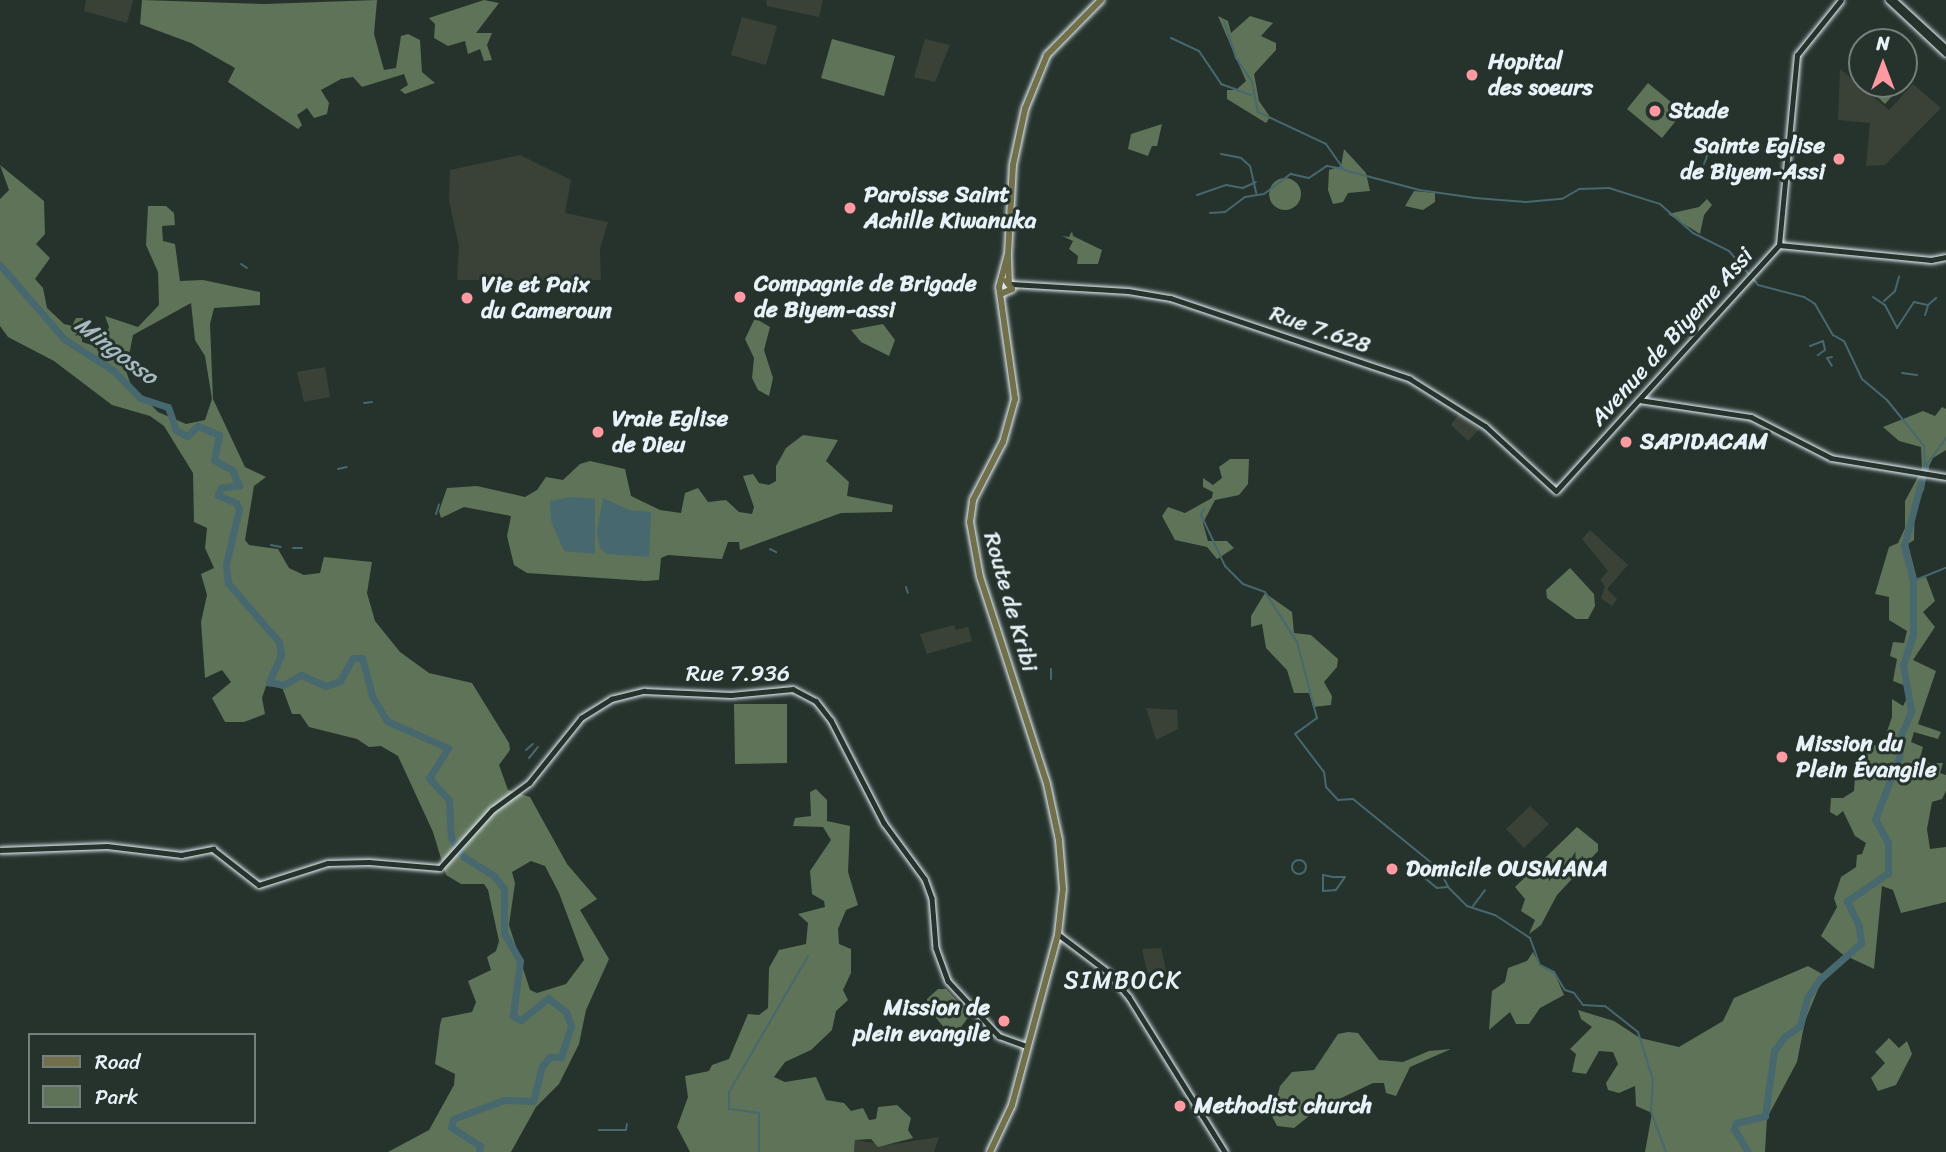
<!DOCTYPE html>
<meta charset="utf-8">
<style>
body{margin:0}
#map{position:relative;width:1946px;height:1152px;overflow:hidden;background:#26332d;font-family:Sriracha,sans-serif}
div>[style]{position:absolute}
.built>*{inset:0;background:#3a4238}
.green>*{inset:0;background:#5e7357}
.round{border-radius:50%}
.water>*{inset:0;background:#47686e}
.stream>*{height:2px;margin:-1px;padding:0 1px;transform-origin:1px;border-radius:1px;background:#47686e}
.stream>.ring{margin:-1px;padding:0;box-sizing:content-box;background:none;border:2px solid #47686e;border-radius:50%}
.river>*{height:7px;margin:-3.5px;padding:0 3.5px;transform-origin:3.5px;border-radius:3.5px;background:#47686e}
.roads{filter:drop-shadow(0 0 2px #e8f1f8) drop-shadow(0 0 2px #e8f1f8)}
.tertiary>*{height:4.5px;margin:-2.25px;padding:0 2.25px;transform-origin:2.25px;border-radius:2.25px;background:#26332d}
.secondary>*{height:5px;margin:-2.5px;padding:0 2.5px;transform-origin:2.5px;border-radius:2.5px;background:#26332d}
.primary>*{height:6px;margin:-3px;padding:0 3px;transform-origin:3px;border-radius:3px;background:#71704a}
.dots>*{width:19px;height:19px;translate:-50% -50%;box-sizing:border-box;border:4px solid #26332d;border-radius:50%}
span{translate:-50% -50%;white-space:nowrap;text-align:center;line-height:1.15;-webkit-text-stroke:6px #26332d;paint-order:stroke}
.poi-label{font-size:23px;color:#e8f1f8;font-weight:700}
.left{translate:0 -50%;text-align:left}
.right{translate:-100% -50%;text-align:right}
.street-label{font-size:23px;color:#e8f1f8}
.water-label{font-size:24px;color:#a8bac1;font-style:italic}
.neighbourhood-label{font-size:24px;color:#e8f1f8;letter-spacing:2px}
.legend{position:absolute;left:28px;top:1033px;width:228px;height:91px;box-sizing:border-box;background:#26332d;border:2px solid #747f7e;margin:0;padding:9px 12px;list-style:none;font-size:21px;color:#e8f1f8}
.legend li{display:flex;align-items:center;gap:14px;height:35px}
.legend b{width:35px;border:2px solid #747f7e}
.north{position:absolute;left:1848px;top:28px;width:70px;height:70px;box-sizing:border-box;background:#26332d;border:2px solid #747f7e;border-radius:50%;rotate:0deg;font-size:19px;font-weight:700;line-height:28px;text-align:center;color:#e8f1f8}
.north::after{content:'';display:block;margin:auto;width:24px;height:32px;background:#ff9aa2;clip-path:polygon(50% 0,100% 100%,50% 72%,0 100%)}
</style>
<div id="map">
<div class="built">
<div style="clip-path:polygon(86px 0,133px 0,127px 23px,84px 11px)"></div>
<div style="clip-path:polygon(766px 0,823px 0,819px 17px,767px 6px)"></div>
<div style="clip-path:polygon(742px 17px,777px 26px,766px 65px,731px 55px)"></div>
<div style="clip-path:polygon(925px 39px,950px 45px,935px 82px,914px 77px)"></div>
<div style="clip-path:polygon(1840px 69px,1889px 110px,1913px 84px,1941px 108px,1885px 165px,1866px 166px,1870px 123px,1838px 120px)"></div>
<div style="clip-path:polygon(520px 155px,571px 180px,565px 213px,608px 222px,600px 249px,601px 280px,457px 280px,459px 247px,449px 200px,450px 170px)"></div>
<div style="clip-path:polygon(325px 367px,330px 397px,304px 402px,297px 372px)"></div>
<div style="clip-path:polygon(1459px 414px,1479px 429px,1468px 441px,1451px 425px)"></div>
<div style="clip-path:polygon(1590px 530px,1628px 565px,1607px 589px,1617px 599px,1612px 606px,1601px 598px,1605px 586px,1600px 580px,1608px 571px,1582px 539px)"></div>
<div style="clip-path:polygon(954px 625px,956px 630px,968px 627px,972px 641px,927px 654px,920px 634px)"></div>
<div style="clip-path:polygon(1146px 708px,1177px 710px,1178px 729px,1156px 740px)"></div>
<div style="clip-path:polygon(1530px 806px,1549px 824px,1524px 848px,1506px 829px)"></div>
<div style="clip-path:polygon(1161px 948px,1167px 975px,1149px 979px,1142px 949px)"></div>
<div style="clip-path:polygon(939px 1137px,934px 1152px,854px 1152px,855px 1140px,888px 1145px)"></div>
</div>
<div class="green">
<div style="clip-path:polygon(142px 0,265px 4px,377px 0,374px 34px,384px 70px,396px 68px,401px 36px,408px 34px,420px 40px,422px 72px,435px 83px,405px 94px,400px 90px,408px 85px,404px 74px,362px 87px,353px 77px,341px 79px,321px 90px,329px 103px,327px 114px,314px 118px,307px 108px,297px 115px,302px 125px,298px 129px,228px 82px,235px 68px,191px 43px,140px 24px)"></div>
<div style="clip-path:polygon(484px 0,499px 3px,476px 33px,492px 33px,487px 45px,492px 60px,484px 61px,480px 49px,468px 54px,465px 41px,448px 46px,434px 38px,435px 24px,429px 18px)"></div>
<div style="clip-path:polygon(1218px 16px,1228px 21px,1231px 33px,1250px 16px,1273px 23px,1261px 36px,1276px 43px,1276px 50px,1254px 74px,1259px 101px,1270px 117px,1266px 123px,1227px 99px,1227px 90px,1236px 90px,1246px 81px)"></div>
<div style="clip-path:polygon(832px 39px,895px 56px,884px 96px,821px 78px)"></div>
<div style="clip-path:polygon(1648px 83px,1683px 112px,1662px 138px,1627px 109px)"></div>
<div style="clip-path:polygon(1864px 84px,1903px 84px,1885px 104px)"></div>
<div style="clip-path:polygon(1162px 124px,1157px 146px,1152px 146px,1148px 156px,1128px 149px,1131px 134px)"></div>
<div style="clip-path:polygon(1344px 149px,1366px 173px,1370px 191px,1348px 193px,1343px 202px,1333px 204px,1328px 190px,1329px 170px,1341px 166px)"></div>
<div style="clip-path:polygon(evenodd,0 165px,44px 201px,45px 234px,36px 244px,50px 258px,35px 279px,43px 288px,47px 308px,64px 324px,72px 326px,76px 318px,83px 318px,82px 342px,101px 348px,109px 327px,105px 316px,138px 327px,159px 305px,158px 272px,146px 245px,148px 206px,166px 206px,174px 213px,175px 225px,162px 226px,163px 241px,175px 244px,180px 281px,203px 280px,260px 292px,260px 305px,214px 308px,210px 324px,213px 399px,245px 467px,266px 477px,254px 486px,245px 540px,249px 545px,278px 549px,289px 568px,304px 575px,320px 573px,324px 557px,372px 562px,367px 593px,375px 621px,400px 652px,429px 673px,472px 683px,509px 743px,510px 750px,499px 765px,508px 790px,530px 797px,567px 864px,597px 899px,580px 910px,609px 959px,586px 1010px,579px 1044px,559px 1084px,536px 1107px,511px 1152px,388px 1152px,429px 1130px,454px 1085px,455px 1074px,435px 1064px,440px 1025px,442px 1018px,472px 1012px,476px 1002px,468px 981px,491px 970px,487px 957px,496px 951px,499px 941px,488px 890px,484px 884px,461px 884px,446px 875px,433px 832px,398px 756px,381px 746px,369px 747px,357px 739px,309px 727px,300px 714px,292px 714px,282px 687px,266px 686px,262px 698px,265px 714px,244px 722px,225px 722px,212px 698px,231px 682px,222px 670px,205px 678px,201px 622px,207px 595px,201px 574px,214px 568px,205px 548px,207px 528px,194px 522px,193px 473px,164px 426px,150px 416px,112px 405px,54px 361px,8px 337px,0 326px,0 199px,9px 190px,0 165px,191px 303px,195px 340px,205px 356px,212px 399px,205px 420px,186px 424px,158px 412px,131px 385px,126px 371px,133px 335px,191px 303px,0 165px,531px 861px,545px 866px,559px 893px,584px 960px,566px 984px,537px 993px,530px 990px,509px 925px,515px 883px,512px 872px,531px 861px)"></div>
<div class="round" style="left:1269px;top:178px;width:32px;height:32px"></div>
<div style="clip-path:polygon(1414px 191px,1435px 193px,1435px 202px,1423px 210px,1405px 206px)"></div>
<div style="clip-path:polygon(1707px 199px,1712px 205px,1704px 215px,1700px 234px,1668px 214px,1699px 207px)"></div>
<div style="clip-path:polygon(1072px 231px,1073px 236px,1102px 250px,1098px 264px,1077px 264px,1078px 256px,1069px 249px,1073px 241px,1062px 236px,1069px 237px)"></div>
<div style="clip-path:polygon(755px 318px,770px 327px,764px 350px,773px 378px,769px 396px,758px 390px,752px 378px,754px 358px,745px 339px)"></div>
<div style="clip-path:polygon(883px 324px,895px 340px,889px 356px,861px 342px,851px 330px)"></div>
<div style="clip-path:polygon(1942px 407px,1946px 409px,1946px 450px,1933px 458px,1927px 470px,1922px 469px,1921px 447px,1899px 441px,1883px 427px,1923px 411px,1935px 416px)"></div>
<div style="clip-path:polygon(803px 435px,838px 440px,826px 461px,849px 482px,847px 496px,893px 505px,892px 512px,841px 513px,740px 550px,739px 542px,728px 542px,722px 559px,668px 555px,661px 558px,659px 580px,645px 581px,527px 573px,514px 565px,507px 536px,511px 516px,464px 507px,441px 518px,439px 511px,447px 488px,477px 486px,525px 497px,537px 490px,546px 477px,563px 480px,580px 464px,590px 461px,625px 469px,631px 496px,660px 510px,681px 513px,685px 493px,698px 488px,708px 502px,726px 500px,739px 512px,752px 514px,754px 507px,743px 476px,753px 474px,759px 483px,769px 485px,776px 481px,776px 466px,786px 448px)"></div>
<div style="clip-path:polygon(1230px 459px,1249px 459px,1248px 484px,1239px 495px,1215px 500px,1203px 523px,1208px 541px,1227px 541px,1234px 548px,1217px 559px,1207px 547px,1175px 540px,1162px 516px,1168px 507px,1185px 513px,1212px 498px,1213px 492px,1203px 487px,1203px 478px,1213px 485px,1222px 478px,1219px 467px)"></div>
<div style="clip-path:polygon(1919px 475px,1926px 477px,1924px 490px,1915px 503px,1914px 540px,1908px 544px,1917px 579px,1926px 577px,1935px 601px,1923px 612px,1935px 627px,1913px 660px,1936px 671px,1918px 724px,1941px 732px,1938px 739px,1914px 732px,1911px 742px,1923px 747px,1920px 758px,1928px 763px,1943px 763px,1940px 773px,1946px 775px,1946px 791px,1942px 799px,1932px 802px,1927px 829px,1930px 849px,1946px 847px,1946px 902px,1901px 913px,1893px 890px,1882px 886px,1874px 969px,1842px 954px,1821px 936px,1837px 907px,1834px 898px,1841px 877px,1856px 867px,1857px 855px,1862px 854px,1866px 843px,1855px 836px,1843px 811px,1837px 816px,1830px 812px,1831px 798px,1843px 798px,1854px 791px,1856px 763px,1868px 743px,1878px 746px,1884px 740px,1892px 717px,1892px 699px,1903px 706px,1906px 700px,1906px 686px,1893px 681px,1897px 659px,1890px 656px,1893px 642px,1904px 643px,1907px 631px,1889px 620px,1889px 597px,1875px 594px,1889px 547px,1898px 543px,1905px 528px,1905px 501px)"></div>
<div style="clip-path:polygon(1570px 568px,1594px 594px,1595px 606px,1588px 619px,1576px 619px,1547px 598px,1546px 590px)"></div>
<div style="clip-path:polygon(1265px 593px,1292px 612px,1294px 633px,1311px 635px,1338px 659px,1337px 667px,1324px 682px,1332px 696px,1331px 705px,1313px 707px,1309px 693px,1294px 693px,1287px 670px,1266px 648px,1262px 624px,1251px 627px,1251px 616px)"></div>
<div style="clip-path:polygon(734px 704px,787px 704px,787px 763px,735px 764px)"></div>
<div style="clip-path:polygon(816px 789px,827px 800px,827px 821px,850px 826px,848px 872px,858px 905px,846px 910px,838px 929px,839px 944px,851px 949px,851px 973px,843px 990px,848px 1000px,836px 1011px,832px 1030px,811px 1050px,785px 1062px,774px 1077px,785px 1082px,816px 1077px,826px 1100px,844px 1103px,851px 1111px,863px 1108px,869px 1120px,876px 1119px,878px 1107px,897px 1105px,911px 1118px,908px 1130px,913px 1138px,878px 1147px,871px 1139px,855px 1140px,854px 1152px,690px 1152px,677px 1127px,688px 1097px,685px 1076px,709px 1071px,712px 1065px,729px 1059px,748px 1014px,759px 1015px,768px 1008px,769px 968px,779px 950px,806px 944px,808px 923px,798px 914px,825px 907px,824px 901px,812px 894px,810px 871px,831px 840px,823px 827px,793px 826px,795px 818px,811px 816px,810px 792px)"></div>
<div style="clip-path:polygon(1577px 827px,1598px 844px,1598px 851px,1557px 895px,1541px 925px,1529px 934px,1535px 920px,1521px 911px,1525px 899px,1515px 887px)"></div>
<div style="clip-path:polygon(1533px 952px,1540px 965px,1554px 972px,1564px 995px,1540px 1008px,1529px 1024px,1516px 1024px,1510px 1012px,1489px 1030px,1492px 991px,1505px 982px,1508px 968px,1527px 961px)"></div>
<div style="clip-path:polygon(1808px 966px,1824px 975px,1805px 1021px,1797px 1062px,1767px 1118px,1765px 1152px,1645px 1152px,1652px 1113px,1636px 1106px,1635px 1086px,1619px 1093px,1608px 1090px,1606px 1083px,1618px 1064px,1613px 1052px,1599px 1051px,1586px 1074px,1572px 1072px,1576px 1054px,1570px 1049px,1592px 1027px,1581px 1019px,1578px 1010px,1614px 1021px,1640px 1038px,1679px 1047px,1723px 1021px,1734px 998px)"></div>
<div style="clip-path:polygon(938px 989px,946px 989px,970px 1015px,956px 1034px,947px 1031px,927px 1007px,927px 999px)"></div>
<div style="clip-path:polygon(1348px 1032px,1358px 1033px,1379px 1060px,1403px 1062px,1429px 1051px,1451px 1049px,1410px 1067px,1396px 1096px,1386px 1093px,1384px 1083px,1373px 1083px,1318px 1109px,1294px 1128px,1277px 1126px,1272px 1116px,1280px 1086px,1292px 1072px,1314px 1070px,1338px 1034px)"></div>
<div style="clip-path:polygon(1889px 1038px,1899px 1048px,1907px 1041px,1912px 1054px,1896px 1085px,1878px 1091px,1871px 1078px,1885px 1063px,1875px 1052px)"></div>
</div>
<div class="water">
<div style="clip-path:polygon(571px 497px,595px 499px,595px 554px,564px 551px,551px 521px,550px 501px)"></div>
<div style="clip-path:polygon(603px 498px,629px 510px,651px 512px,649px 557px,607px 554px,600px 548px,597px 532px)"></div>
</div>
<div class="stream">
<div style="left:1224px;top:21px;width:39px;rotate:72deg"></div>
<div style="left:1236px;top:58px;width:29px;rotate:56deg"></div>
<div style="left:1252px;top:82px;width:31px;rotate:79deg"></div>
<div style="left:1258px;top:112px;width:75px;rotate:25.2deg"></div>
<div style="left:1326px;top:144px;width:32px;rotate:55deg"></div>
<div style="left:1344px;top:170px;width:78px;rotate:14.9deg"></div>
<div style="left:1419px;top:190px;width:57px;rotate:8.1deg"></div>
<div style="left:1475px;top:198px;width:51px;rotate:4.5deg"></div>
<div style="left:1526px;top:202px;width:36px;rotate:-5deg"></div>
<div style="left:1562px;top:199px;width:20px;rotate:-30deg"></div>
<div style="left:1579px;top:189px;width:30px;rotate:-2deg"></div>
<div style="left:1609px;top:188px;width:53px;rotate:17.4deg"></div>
<div style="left:1660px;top:204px;width:44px;rotate:41.3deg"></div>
<div style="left:1693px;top:233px;width:40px;rotate:26.6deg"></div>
<div style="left:1729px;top:251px;width:45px;rotate:49.5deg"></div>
<div style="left:1758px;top:285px;width:48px;rotate:14.6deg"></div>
<div style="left:1804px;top:297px;width:13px;rotate:32deg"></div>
<div style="left:1815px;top:304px;width:36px;rotate:60deg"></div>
<div style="left:1833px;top:335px;width:13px;rotate:29deg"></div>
<div style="left:1844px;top:341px;width:42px;rotate:64.7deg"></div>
<div style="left:1862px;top:379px;width:33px;rotate:40deg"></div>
<div style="left:1887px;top:400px;width:59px;rotate:51.2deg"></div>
<div style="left:1924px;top:446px;width:21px;rotate:87deg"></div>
<div style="left:1171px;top:38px;width:31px;rotate:25deg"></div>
<div style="left:1199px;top:51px;width:40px;rotate:56deg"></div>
<div style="left:1221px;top:84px;width:32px;rotate:20deg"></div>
<div style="left:1221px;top:154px;width:20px;rotate:11deg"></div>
<div style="left:1241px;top:158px;width:12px;rotate:42deg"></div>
<div style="left:1250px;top:166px;width:28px;rotate:77deg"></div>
<div style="left:1704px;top:164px;width:9px;rotate:-69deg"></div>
<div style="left:1197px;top:195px;width:31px;rotate:-19deg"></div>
<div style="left:1226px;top:185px;width:17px;rotate:10deg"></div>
<div style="left:1243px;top:188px;width:14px;rotate:-25deg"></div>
<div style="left:1210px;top:213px;width:15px;rotate:-4deg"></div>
<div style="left:1225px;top:212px;width:25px;rotate:-37deg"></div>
<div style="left:1245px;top:197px;width:19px;rotate:-9deg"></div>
<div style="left:1264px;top:194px;width:34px;rotate:-37deg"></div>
<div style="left:1291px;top:174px;width:18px;rotate:13deg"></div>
<div style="left:1309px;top:178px;width:22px;rotate:-34deg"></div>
<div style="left:1327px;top:166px;width:17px;rotate:10deg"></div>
<div style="left:241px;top:264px;width:7px;rotate:34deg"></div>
<div style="left:1873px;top:297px;width:14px;rotate:34deg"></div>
<div style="left:1885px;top:305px;width:26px;rotate:62deg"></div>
<div style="left:1897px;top:328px;width:31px;rotate:-57deg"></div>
<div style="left:1914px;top:302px;width:14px;rotate:12deg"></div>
<div style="left:1928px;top:305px;width:11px;rotate:-41deg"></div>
<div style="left:1884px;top:301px;width:15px;rotate:-42deg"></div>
<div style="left:1895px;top:291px;width:15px;rotate:-74deg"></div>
<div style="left:1925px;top:315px;width:9px;rotate:-72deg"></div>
<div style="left:1810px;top:346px;width:14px;rotate:-21deg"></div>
<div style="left:1823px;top:341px;width:9px;rotate:77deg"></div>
<div style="left:1825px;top:350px;width:9px;rotate:144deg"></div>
<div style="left:1832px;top:357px;width:5px;rotate:169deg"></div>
<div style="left:1827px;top:358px;width:9px;rotate:58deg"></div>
<div style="left:1902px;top:373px;width:15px;rotate:8deg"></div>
<div style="left:364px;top:403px;width:8px;rotate:-7deg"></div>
<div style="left:1925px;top:467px;width:36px;rotate:-54deg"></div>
<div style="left:338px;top:469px;width:9px;rotate:-13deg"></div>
<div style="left:1204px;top:509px;width:7px;rotate:117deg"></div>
<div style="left:1201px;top:515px;width:56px;rotate:64.8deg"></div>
<div style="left:1225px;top:566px;width:25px;rotate:45deg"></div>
<div style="left:1243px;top:584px;width:23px;rotate:20deg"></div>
<div style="left:1265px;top:592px;width:59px;rotate:57.4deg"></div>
<div style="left:1297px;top:642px;width:79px;rotate:75.3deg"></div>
<div style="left:1317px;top:718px;width:27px;rotate:144deg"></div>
<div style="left:1295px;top:734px;width:48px;rotate:52.7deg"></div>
<div style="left:1324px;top:772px;width:15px;rotate:82deg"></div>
<div style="left:1326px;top:787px;width:18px;rotate:47deg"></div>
<div style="left:1338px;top:800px;width:15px;rotate:-4deg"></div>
<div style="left:1353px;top:799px;width:111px;rotate:39.1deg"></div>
<div style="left:1439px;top:869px;width:20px;rotate:63deg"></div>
<div style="left:1448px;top:887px;width:27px;rotate:45deg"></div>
<div style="left:1467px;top:906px;width:29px;rotate:18deg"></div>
<div style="left:1495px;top:915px;width:42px;rotate:33.3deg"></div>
<div style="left:1530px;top:938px;width:29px;rotate:70deg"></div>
<div style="left:1540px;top:965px;width:16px;rotate:27deg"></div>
<div style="left:1554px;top:972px;width:21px;rotate:59deg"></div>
<div style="left:1565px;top:990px;width:9px;rotate:18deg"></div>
<div style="left:1574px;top:993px;width:15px;rotate:53deg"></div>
<div style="left:1583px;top:1005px;width:22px;rotate:3deg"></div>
<div style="left:1605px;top:1006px;width:42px;rotate:38.2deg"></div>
<div style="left:1638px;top:1032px;width:50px;rotate:72.6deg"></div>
<div style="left:1653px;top:1080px;width:32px;rotate:94deg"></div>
<div style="left:1651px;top:1112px;width:43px;rotate:69.4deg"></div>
<div style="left:436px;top:514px;width:10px;rotate:-73deg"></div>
<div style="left:271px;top:545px;width:10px;rotate:11deg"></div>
<div style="left:293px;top:548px;width:9px"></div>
<div style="left:770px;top:549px;width:7px;rotate:27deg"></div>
<div style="left:1913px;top:581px;width:35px;rotate:-22deg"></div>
<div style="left:906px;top:587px;width:6px;rotate:72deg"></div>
<div style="left:1051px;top:669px;width:10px;rotate:90deg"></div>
<div style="left:526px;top:750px;width:9px;rotate:-41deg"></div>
<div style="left:529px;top:758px;width:14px;rotate:-51deg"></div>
<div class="ring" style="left:1292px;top:860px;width:12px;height:12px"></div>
<div style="left:1405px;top:862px;width:41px;rotate:39.1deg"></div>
<div style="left:1437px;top:888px;width:10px;rotate:-6deg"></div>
<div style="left:1323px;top:875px;width:10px;rotate:11deg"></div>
<div style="left:1333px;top:877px;width:12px"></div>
<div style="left:1345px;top:877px;width:16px;rotate:125deg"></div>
<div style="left:1336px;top:890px;width:13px;rotate:176deg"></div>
<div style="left:1323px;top:891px;width:16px;rotate:-90deg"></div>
<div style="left:1473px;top:906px;width:20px;rotate:-53deg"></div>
<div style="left:599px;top:1130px;width:27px"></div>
<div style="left:626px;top:1130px;width:6px;rotate:-81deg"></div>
<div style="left:759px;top:1152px;width:39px;rotate:-90deg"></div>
<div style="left:759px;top:1113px;width:30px;rotate:-172deg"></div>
<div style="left:729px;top:1109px;width:17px;rotate:-90deg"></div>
<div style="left:729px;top:1092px;width:157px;rotate:-59.8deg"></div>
</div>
<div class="river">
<div style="left:0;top:265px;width:98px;rotate:49.1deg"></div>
<div style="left:64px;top:339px;width:59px;rotate:32.6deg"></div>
<div style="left:114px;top:371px;width:37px;rotate:46deg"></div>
<div style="left:140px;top:398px;width:29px;rotate:18deg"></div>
<div style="left:168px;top:407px;width:24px;rotate:71deg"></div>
<div style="left:176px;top:430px;width:13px;rotate:29deg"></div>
<div style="left:187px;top:436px;width:15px;rotate:-42deg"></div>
<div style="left:198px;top:426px;width:23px;rotate:23deg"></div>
<div style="left:219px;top:435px;width:25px;rotate:101deg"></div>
<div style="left:214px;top:460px;width:21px;rotate:29deg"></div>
<div style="left:232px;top:470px;width:17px;rotate:65deg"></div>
<div style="left:239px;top:485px;width:18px;rotate:171deg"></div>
<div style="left:221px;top:488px;width:8px;rotate:113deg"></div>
<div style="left:218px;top:495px;width:20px;rotate:24deg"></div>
<div style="left:236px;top:503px;width:7px;rotate:63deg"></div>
<div style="left:239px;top:509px;width:57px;rotate:103.3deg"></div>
<div style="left:226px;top:564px;width:19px;rotate:84deg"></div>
<div style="left:228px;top:583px;width:78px;rotate:49.2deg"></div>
<div style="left:279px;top:642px;width:13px;rotate:81deg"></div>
<div style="left:281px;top:655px;width:30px;rotate:114deg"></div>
<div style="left:269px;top:682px;width:14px;rotate:12deg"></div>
<div style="left:283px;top:685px;width:21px;rotate:-29deg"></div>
<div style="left:301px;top:675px;width:27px;rotate:24deg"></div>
<div style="left:326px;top:686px;width:15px;rotate:-20deg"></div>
<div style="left:340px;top:681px;width:26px;rotate:-61deg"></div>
<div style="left:353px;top:658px;width:9px"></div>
<div style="left:362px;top:658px;width:39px;rotate:75deg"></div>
<div style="left:372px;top:696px;width:29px;rotate:59deg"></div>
<div style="left:387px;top:721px;width:67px;rotate:23.9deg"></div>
<div style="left:448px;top:748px;width:36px;rotate:122deg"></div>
<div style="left:429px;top:778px;width:30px;rotate:48deg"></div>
<div style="left:449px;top:800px;width:38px;rotate:87deg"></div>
<div style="left:451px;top:838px;width:23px;rotate:56deg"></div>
<div style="left:464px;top:857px;width:36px;rotate:32deg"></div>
<div style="left:494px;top:876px;width:16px;rotate:52deg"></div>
<div style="left:504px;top:889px;width:44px;rotate:90deg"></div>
<div style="left:504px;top:933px;width:32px;rotate:60deg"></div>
<div style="left:520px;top:961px;width:55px;rotate:97.3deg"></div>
<div style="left:513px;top:1016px;width:9px;rotate:27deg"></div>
<div style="left:521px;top:1020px;width:35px;rotate:-39deg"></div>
<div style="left:548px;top:998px;width:23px;rotate:38deg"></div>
<div style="left:566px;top:1012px;width:15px;rotate:70deg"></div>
<div style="left:571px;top:1026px;width:33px;rotate:108deg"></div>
<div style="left:561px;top:1057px;width:11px;rotate:180deg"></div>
<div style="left:550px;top:1057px;width:12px;rotate:132deg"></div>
<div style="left:542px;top:1066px;width:36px;rotate:104deg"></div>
<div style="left:533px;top:1101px;width:29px;rotate:-178deg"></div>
<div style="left:504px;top:1100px;width:54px;rotate:159.6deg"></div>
<div style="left:453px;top:1119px;width:8px;rotate:104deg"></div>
<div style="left:451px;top:1127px;width:35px;rotate:33deg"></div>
<div style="left:480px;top:1146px;width:6px;rotate:99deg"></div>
<div style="left:1748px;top:1152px;width:27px;rotate:-121deg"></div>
<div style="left:1734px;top:1129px;width:6px;rotate:-72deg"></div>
<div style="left:1736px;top:1123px;width:30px;rotate:-14deg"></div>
<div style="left:1765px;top:1116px;width:66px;rotate:-82.1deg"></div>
<div style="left:1774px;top:1051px;width:17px;rotate:-54deg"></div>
<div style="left:1784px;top:1037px;width:19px;rotate:-35deg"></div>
<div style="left:1800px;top:1026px;width:29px;rotate:-76deg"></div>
<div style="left:1807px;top:998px;width:23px;rotate:-56deg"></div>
<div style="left:1820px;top:979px;width:55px;rotate:-41.3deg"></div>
<div style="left:1861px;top:943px;width:17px;rotate:-97deg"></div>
<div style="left:1859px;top:926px;width:28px;rotate:-116deg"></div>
<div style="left:1847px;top:901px;width:50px;rotate:-34.3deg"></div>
<div style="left:1888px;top:873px;width:30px;rotate:-90deg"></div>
<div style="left:1888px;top:843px;width:27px;rotate:-118deg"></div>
<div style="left:1875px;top:819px;width:66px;rotate:-68.5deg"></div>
<div style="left:1899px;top:758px;width:23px;rotate:-85deg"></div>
<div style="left:1901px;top:735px;width:26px;rotate:-67deg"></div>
<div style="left:1911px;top:711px;width:47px;rotate:-99.9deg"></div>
<div style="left:1903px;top:665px;width:32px;rotate:-72deg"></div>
<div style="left:1913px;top:635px;width:54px;rotate:-90deg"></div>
<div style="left:1913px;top:581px;width:36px;rotate:-104deg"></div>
<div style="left:1904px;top:546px;width:82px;rotate:-75.1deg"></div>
</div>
<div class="roads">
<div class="tertiary">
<div style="left:1779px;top:245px;width:153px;rotate:5.6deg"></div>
<div style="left:1931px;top:260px;width:15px;rotate:-11deg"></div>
<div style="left:0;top:850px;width:107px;rotate:-2.1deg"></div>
<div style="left:107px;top:846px;width:75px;rotate:6.9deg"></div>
<div style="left:181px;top:855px;width:33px;rotate:-11deg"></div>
<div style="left:213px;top:849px;width:58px;rotate:38deg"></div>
<div style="left:259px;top:885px;width:72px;rotate:-17.7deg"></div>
<div style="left:328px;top:863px;width:41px;rotate:-1.4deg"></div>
<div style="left:369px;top:862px;width:71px;rotate:4.8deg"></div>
<div style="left:440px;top:868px;width:78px;rotate:-48.1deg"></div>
<div style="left:492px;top:810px;width:46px;rotate:-36.1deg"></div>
<div style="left:529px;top:783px;width:83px;rotate:-51.3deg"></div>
<div style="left:581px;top:718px;width:36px;rotate:-32deg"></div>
<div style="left:611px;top:699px;width:34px;rotate:-14deg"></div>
<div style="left:644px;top:691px;width:87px;rotate:2.6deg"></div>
<div style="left:731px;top:695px;width:62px;rotate:-5.5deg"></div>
<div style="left:793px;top:689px;width:26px;rotate:28deg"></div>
<div style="left:816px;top:701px;width:24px;rotate:52deg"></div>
<div style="left:831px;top:720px;width:116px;rotate:62.8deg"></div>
<div style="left:884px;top:823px;width:69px;rotate:53.8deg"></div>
<div style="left:925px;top:879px;width:20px;rotate:70deg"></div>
<div style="left:932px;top:898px;width:50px;rotate:85.4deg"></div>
<div style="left:936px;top:948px;width:35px;rotate:70deg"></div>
<div style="left:948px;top:981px;width:75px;rotate:47.2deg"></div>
<div style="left:999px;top:1036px;width:30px;rotate:20deg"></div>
<div style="left:1058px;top:934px;width:63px;rotate:37.2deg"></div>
<div style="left:1108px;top:972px;width:33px;rotate:50deg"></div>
<div style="left:1129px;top:997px;width:182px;rotate:58.2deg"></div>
</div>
<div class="secondary">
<div style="left:1888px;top:0;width:79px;rotate:43deg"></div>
<div style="left:1894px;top:0;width:71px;rotate:42.7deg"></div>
<div style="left:1011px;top:284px;width:117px;rotate:3.4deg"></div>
<div style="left:1128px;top:291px;width:43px;rotate:9.5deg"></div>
<div style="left:1170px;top:298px;width:253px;rotate:18.6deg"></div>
<div style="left:1410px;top:379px;width:89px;rotate:32.1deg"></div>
<div style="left:1485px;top:426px;width:96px;rotate:42.5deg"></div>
<div style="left:1556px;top:491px;width:332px;rotate:-47.8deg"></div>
<div style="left:1779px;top:245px;width:191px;rotate:-84.6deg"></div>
<div style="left:1797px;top:55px;width:70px;rotate:-51.3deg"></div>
<div style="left:1639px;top:400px;width:113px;rotate:8.6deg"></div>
<div style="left:1751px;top:417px;width:90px;rotate:27.1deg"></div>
<div style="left:1831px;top:458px;width:117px;rotate:9.4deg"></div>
</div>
<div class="primary">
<div style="left:1008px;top:256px;width:26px;rotate:88deg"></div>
<div style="left:1003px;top:293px;width:10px;rotate:-24deg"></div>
<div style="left:1012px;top:289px;width:10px;rotate:-127deg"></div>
<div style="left:990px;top:1152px;width:52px;rotate:-64.9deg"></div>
<div style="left:1012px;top:1105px;width:177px;rotate:-74.9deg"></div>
<div style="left:1058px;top:934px;width:45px;rotate:-83.7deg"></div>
<div style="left:1063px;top:889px;width:49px;rotate:-94.7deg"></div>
<div style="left:1059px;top:840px;width:57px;rotate:-102.1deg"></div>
<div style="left:1047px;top:784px;width:218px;rotate:-107.9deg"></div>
<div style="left:980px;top:577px;width:56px;rotate:-100.3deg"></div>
<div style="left:970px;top:522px;width:22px;rotate:-82deg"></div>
<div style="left:973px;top:500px;width:65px;rotate:-62.7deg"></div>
<div style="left:1003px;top:442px;width:45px;rotate:-74.4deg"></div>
<div style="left:1015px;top:399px;width:113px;rotate:-98.1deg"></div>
<div style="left:999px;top:287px;width:34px;rotate:-75deg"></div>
<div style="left:1008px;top:254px;width:89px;rotate:-86.8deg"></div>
<div style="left:1013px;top:165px;width:57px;rotate:-77.9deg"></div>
<div style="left:1025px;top:109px;width:58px;rotate:-67.8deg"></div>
<div style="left:1047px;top:55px;width:77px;rotate:-45.5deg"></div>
</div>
</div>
<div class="dots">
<div style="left:1472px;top:75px;background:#ff9aa2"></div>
<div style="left:1655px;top:111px;background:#ff9aa2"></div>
<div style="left:1839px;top:159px;background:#ff9aa2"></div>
<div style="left:850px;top:208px;background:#ff9aa2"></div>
<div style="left:740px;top:297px;background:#ff9aa2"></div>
<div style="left:467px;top:298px;background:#ff9aa2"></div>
<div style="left:598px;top:432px;background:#ff9aa2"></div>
<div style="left:1626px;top:442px;background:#ff9aa2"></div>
<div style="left:1782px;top:757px;background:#ff9aa2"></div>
<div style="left:1392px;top:869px;background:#ff9aa2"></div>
<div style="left:1004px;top:1021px;background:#ff9aa2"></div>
<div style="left:1180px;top:1106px;background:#ff9aa2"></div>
</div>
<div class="poi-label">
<span class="left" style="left:1488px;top:75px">Hopital<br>des soeurs</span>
<span class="left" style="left:1669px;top:111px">Stade</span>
<span class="right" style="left:1825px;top:159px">Sainte Eglise<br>de Biyem-Assi</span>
<span class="left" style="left:864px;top:208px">Paroisse Saint<br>Achille Kiwanuka</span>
<span class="left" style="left:754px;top:297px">Compagnie de Brigade<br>de Biyem-assi</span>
<span class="left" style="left:481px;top:298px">Vie et Paix<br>du Cameroun</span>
<span class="left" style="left:612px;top:432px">Vraie Eglise<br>de Dieu</span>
<span class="left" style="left:1640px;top:442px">SAPIDACAM</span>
<span class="left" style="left:1796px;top:757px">Mission du<br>Plein Évangile</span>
<span class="left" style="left:1406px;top:869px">Domicile OUSMANA</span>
<span class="right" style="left:990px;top:1021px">Mission de<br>plein evangile</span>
<span class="left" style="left:1194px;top:1106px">Methodist church</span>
</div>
<div class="street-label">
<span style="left:1320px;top:330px;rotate:19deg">Rue 7.628</span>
<span style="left:1672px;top:337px;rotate:-48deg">Avenue de Biyeme Assi</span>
<span style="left:1010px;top:602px;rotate:74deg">Route de Kribi</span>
<span style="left:738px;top:674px">Rue 7.936</span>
</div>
<div class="water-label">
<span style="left:116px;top:351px;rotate:37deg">Mingosso</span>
</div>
<div class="neighbourhood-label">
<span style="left:1123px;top:981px">SIMBOCK</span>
</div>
<ul class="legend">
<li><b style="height:9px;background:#71704a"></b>Road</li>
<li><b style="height:19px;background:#5e7357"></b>Park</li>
</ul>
<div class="north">N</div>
</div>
